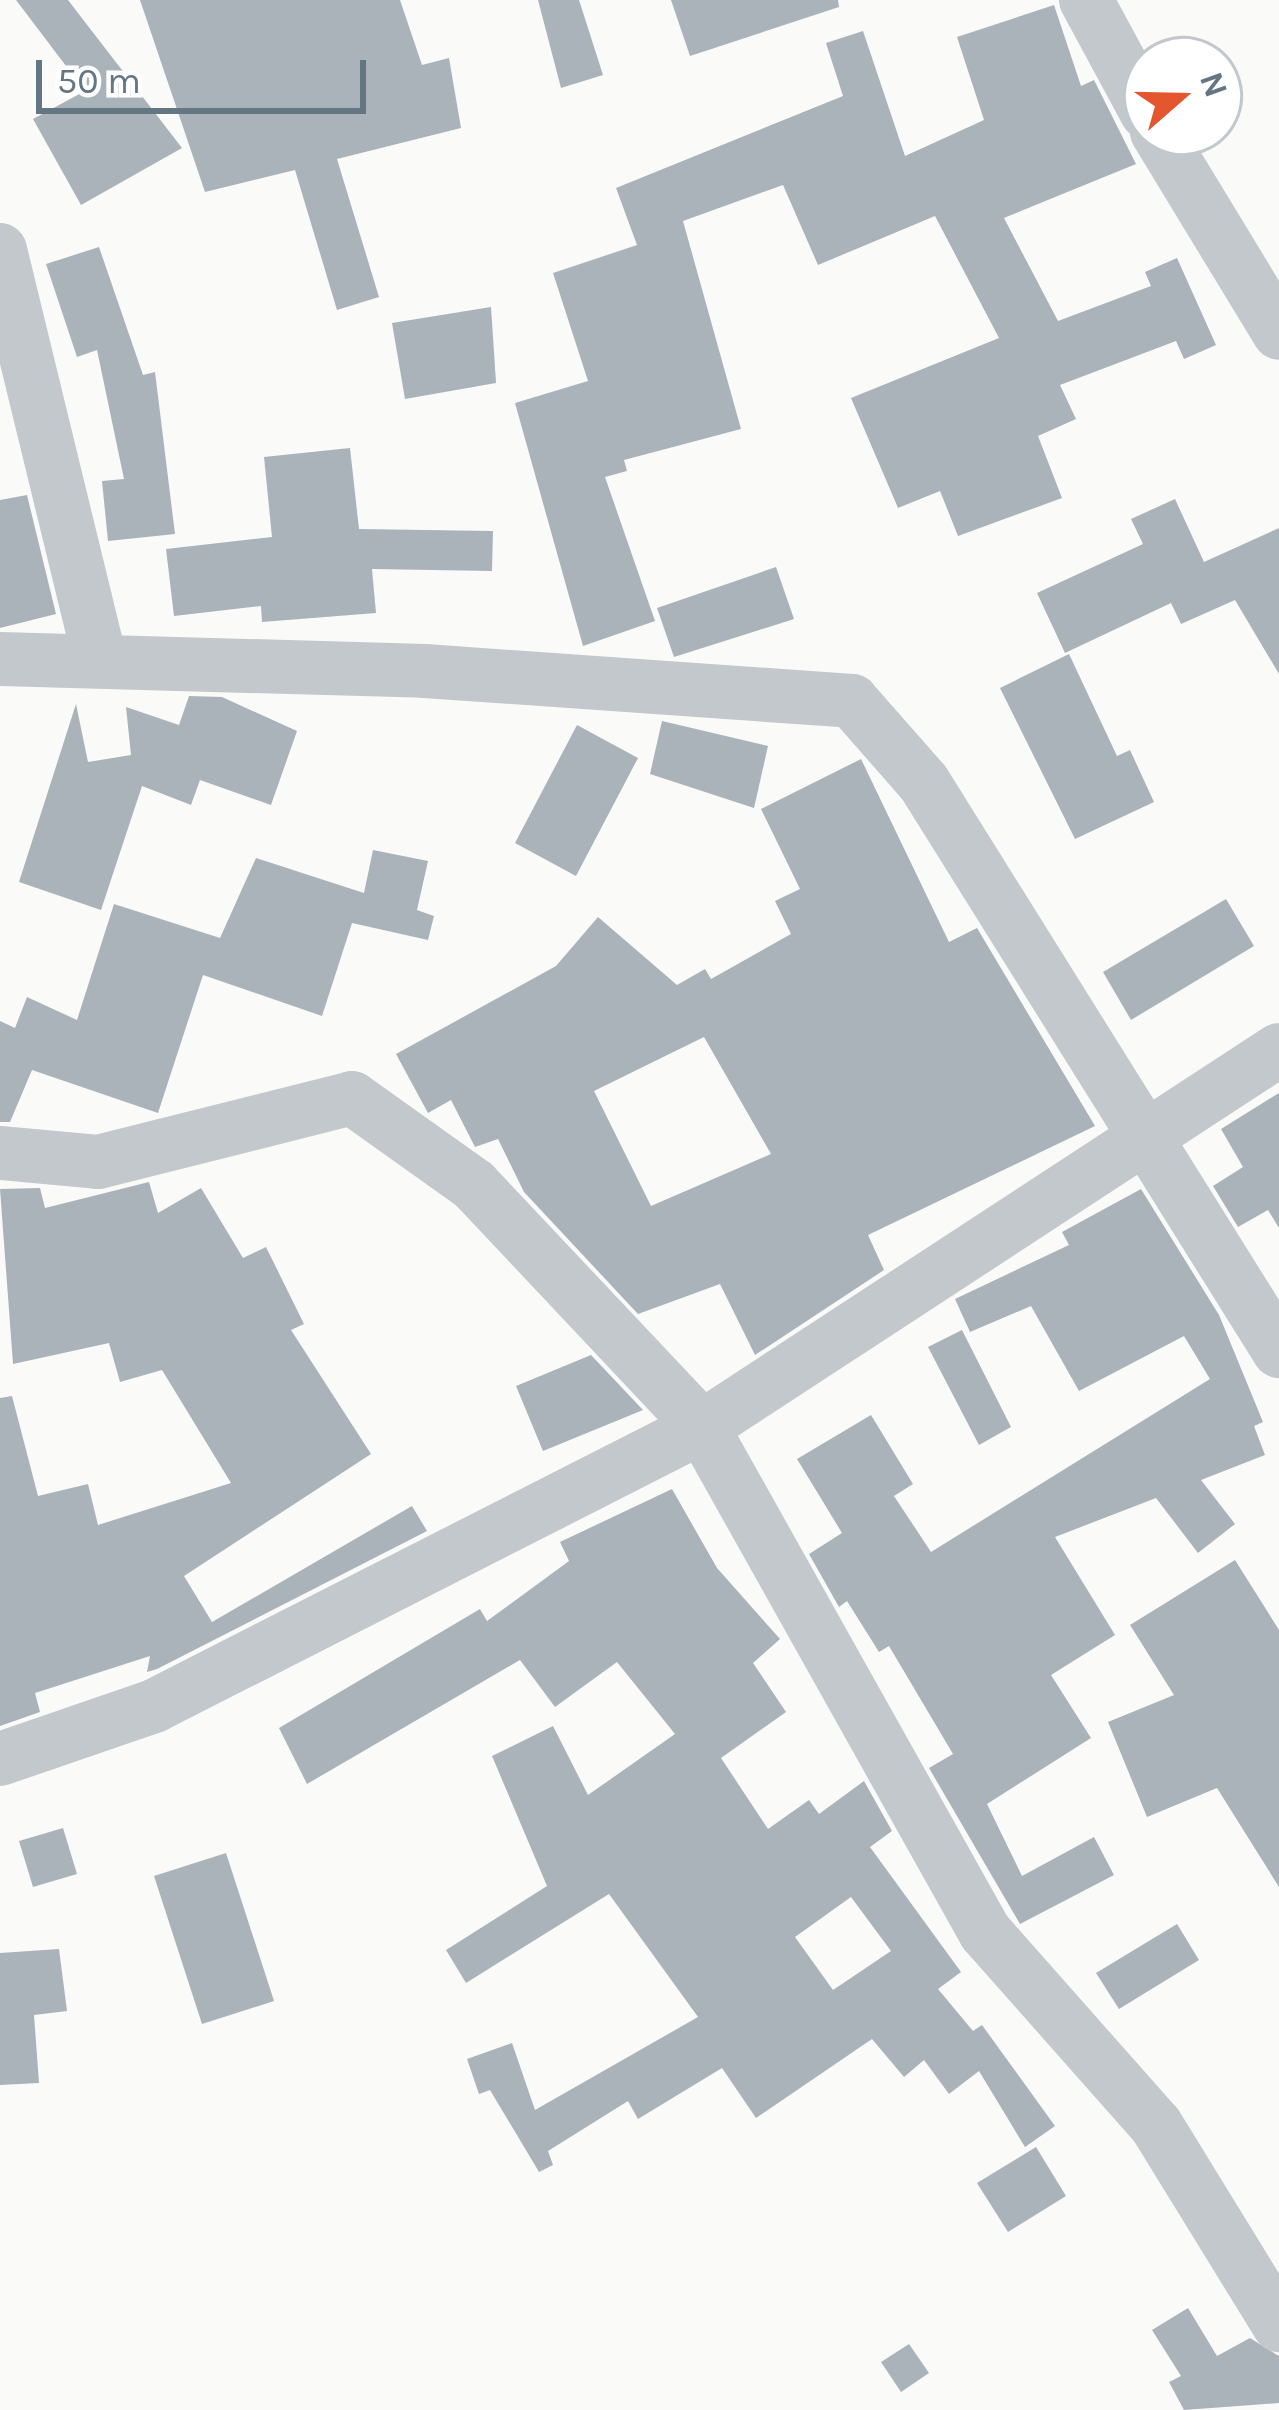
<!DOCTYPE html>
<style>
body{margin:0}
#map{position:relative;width:1279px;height:2410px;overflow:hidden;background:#fafaf8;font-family:Karla,sans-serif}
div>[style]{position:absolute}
.building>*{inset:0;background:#aab3b9}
.minor>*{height:54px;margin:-27px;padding:0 27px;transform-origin:27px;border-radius:27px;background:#c3c8cc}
span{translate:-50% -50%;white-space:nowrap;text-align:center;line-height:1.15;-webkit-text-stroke:12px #fff;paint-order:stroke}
.north{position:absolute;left:1123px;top:36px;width:120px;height:120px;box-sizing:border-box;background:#fff;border:3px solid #c1c8cd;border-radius:50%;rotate:70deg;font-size:33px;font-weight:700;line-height:48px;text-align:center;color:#657683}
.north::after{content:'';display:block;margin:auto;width:42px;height:54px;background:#e4572e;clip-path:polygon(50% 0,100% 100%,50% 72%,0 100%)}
.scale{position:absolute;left:36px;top:60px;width:330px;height:54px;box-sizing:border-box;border:6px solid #657683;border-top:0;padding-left:15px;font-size:36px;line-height:42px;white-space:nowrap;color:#657683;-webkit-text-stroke:9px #fff;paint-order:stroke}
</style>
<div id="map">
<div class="building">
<div style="clip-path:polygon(16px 0,68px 0,182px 148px,81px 205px,33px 119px,85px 91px)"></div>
<div style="clip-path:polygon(140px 0,400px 0,422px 65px,449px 58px,461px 128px,337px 159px,379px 297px,337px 310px,295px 170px,205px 192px)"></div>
<div style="clip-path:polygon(538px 0,579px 0,603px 75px,561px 88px)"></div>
<div style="clip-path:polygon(671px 0,838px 0,839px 7px,690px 56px)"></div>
<div style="clip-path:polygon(1054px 5px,1081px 86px,1094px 80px,1136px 164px,1004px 218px,1058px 321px,1151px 286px,1145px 272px,1177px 258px,1216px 345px,1184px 359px,1176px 341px,1060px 385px,1076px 419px,1038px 436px,1062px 498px,958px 536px,940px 491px,898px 508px,851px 398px,999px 338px,935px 216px,818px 265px,783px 185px,683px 221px,741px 429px,624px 460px,627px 471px,605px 477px,655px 621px,583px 646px,515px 403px,588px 381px,553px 273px,637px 245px,616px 188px,843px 96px,826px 43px,863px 31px,905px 156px,984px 120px,957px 37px)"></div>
<div style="clip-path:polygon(99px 247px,143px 375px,155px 372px,175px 534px,108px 541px,102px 481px,124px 479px,97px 350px,77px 357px,46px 264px)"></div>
<div style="clip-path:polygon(491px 307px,496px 383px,405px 399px,392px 323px)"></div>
<div style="clip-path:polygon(350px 448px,359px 529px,493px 531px,492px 571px,372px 569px,376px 613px,262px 622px,261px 606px,174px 616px,166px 549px,272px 537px,264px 457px)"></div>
<div style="clip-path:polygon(27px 495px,56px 614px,0 628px,0 500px)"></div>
<div style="clip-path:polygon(1175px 499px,1204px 562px,1279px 528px,1279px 674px,1235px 600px,1181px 624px,1171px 603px,1065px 653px,1037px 593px,1143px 544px,1131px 519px)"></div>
<div style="clip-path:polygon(776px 567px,794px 619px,674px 657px,657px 608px)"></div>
<div style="clip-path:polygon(1069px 654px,1117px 756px,1130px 750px,1154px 802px,1075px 839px,1000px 688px)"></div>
<div style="clip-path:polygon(189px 696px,222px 697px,297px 731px,271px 805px,200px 780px,191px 805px,142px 786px,101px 910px,19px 882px,76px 704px,88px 762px,131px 755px,126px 707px,179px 725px)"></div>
<div style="clip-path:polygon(662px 721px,768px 746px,754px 808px,650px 774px)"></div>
<div style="clip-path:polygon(577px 725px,638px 758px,576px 876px,515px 843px)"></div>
<div style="clip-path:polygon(evenodd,861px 759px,949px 942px,977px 928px,1095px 1126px,868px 1235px,884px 1270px,755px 1355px,720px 1284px,638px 1314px,524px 1192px,498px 1139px,475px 1147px,451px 1100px,428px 1113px,396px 1054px,556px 966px,598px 917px,677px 985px,705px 969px,711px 979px,791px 934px,775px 901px,800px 889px,761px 809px,861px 759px,704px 1037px,771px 1154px,651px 1206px,594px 1091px,704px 1037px)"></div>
<div style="clip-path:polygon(373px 850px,428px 861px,417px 910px,434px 916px,428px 940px,352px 923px,322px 1016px,203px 975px,158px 1113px,32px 1070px,10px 1122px,0 1122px,0 1021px,15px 1028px,27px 997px,77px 1020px,114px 904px,220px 938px,256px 858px,364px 893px)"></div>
<div style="clip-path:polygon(1226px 899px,1254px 946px,1131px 1020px,1103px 972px)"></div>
<div style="clip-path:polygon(1279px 1093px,1279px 1228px,1268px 1210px,1238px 1227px,1213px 1186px,1243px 1167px,1221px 1129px)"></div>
<div style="clip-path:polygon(149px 1182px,158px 1213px,201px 1188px,243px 1258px,266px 1247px,304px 1324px,291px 1330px,371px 1454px,184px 1576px,212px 1622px,412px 1506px,427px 1531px,157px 1669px,147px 1672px,150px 1656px,35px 1693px,40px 1712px,0 1726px,0 1398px,12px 1396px,38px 1496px,88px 1484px,98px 1525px,231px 1483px,162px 1370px,120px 1382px,109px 1343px,13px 1364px,0 1189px,40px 1188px,45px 1208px)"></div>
<div style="clip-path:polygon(1141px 1189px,1219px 1315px,1263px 1422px,1254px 1426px,1265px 1455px,1201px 1480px,1235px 1524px,1198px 1553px,1156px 1498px,1055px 1537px,1115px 1635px,1051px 1675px,1091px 1738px,987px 1804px,1022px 1876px,1094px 1837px,1114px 1875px,1020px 1924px,929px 1768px,953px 1754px,889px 1646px,879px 1652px,847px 1601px,839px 1607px,809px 1554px,842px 1533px,797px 1459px,871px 1415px,913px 1484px,894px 1496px,931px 1552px,1210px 1379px,1184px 1336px,1079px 1391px,1031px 1306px,970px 1332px,955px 1299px,1069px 1245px,1062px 1232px)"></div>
<div style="clip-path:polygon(962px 1330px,1011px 1427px,979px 1445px,928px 1347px)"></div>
<div style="clip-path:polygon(591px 1355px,643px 1410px,543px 1451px,516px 1386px)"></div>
<div style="clip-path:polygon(evenodd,672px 1489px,717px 1568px,780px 1639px,753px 1663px,786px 1712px,721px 1758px,768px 1829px,809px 1800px,819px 1814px,864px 1781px,892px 1831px,870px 1847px,961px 1972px,938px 1989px,973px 2031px,982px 2025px,1055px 2126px,1025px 2147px,979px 2071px,949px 2094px,924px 2060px,904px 2077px,872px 2039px,756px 2118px,722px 2068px,638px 2119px,628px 2101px,548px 2151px,553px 2165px,539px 2172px,490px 2090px,479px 2094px,467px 2059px,512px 2043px,535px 2110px,698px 2017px,609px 1894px,466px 1983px,446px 1950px,547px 1886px,492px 1756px,553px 1726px,588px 1795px,675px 1734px,617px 1662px,555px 1707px,520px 1660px,307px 1784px,279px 1728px,480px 1609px,487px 1621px,569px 1561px,560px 1542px,672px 1489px,851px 1897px,891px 1951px,833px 1990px,795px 1937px,851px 1897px)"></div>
<div style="clip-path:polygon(1235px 1560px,1279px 1630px,1279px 1887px,1217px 1788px,1147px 1817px,1108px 1722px,1174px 1695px,1130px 1625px)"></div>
<div style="clip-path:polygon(63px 1828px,77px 1874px,33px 1887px,19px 1841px)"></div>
<div style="clip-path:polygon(226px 1853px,274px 2001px,202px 2024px,154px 1876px)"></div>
<div style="clip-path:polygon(1177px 1924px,1199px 1960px,1119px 2009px,1096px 1973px)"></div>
<div style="clip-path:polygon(59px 1949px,67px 2011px,34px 2015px,39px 2083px,0 2085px,0 1953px)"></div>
<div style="clip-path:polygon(1036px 2147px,1066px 2196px,1008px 2232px,977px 2183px)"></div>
<div style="clip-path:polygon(1188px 2308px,1217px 2356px,1250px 2338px,1279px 2356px,1279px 2403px,1184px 2410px,1169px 2382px,1181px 2376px,1152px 2330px)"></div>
<div style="clip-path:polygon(909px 2344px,929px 2373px,901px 2392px,881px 2362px)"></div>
</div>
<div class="minor">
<div style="left:1086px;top:0;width:128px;rotate:61.6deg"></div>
<div style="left:1157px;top:132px;width:235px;rotate:58.7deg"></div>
<div style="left:0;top:250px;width:422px;rotate:76.3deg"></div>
<div style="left:0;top:659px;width:425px;rotate:1.6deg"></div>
<div style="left:425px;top:671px;width:428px;rotate:4deg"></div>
<div style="left:852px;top:701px;width:109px;rotate:48.7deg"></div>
<div style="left:924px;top:783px;width:670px;rotate:57.99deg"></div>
<div style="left:0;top:1153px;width:98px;rotate:5.2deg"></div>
<div style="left:98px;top:1162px;width:262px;rotate:-14.1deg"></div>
<div style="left:352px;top:1098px;width:150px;rotate:35.5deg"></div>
<div style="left:474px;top:1185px;width:332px;rotate:46.7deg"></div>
<div style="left:702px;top:1427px;width:579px;rotate:60.73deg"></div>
<div style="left:985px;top:1932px;width:258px;rotate:48.5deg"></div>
<div style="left:1156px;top:2125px;width:235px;rotate:58.4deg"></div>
<div style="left:0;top:1759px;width:163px;rotate:-19deg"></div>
<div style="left:154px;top:1706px;width:615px;rotate:-26.98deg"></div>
<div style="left:702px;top:1427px;width:689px;rotate:-33.16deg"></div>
</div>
<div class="north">N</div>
<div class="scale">50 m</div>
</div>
